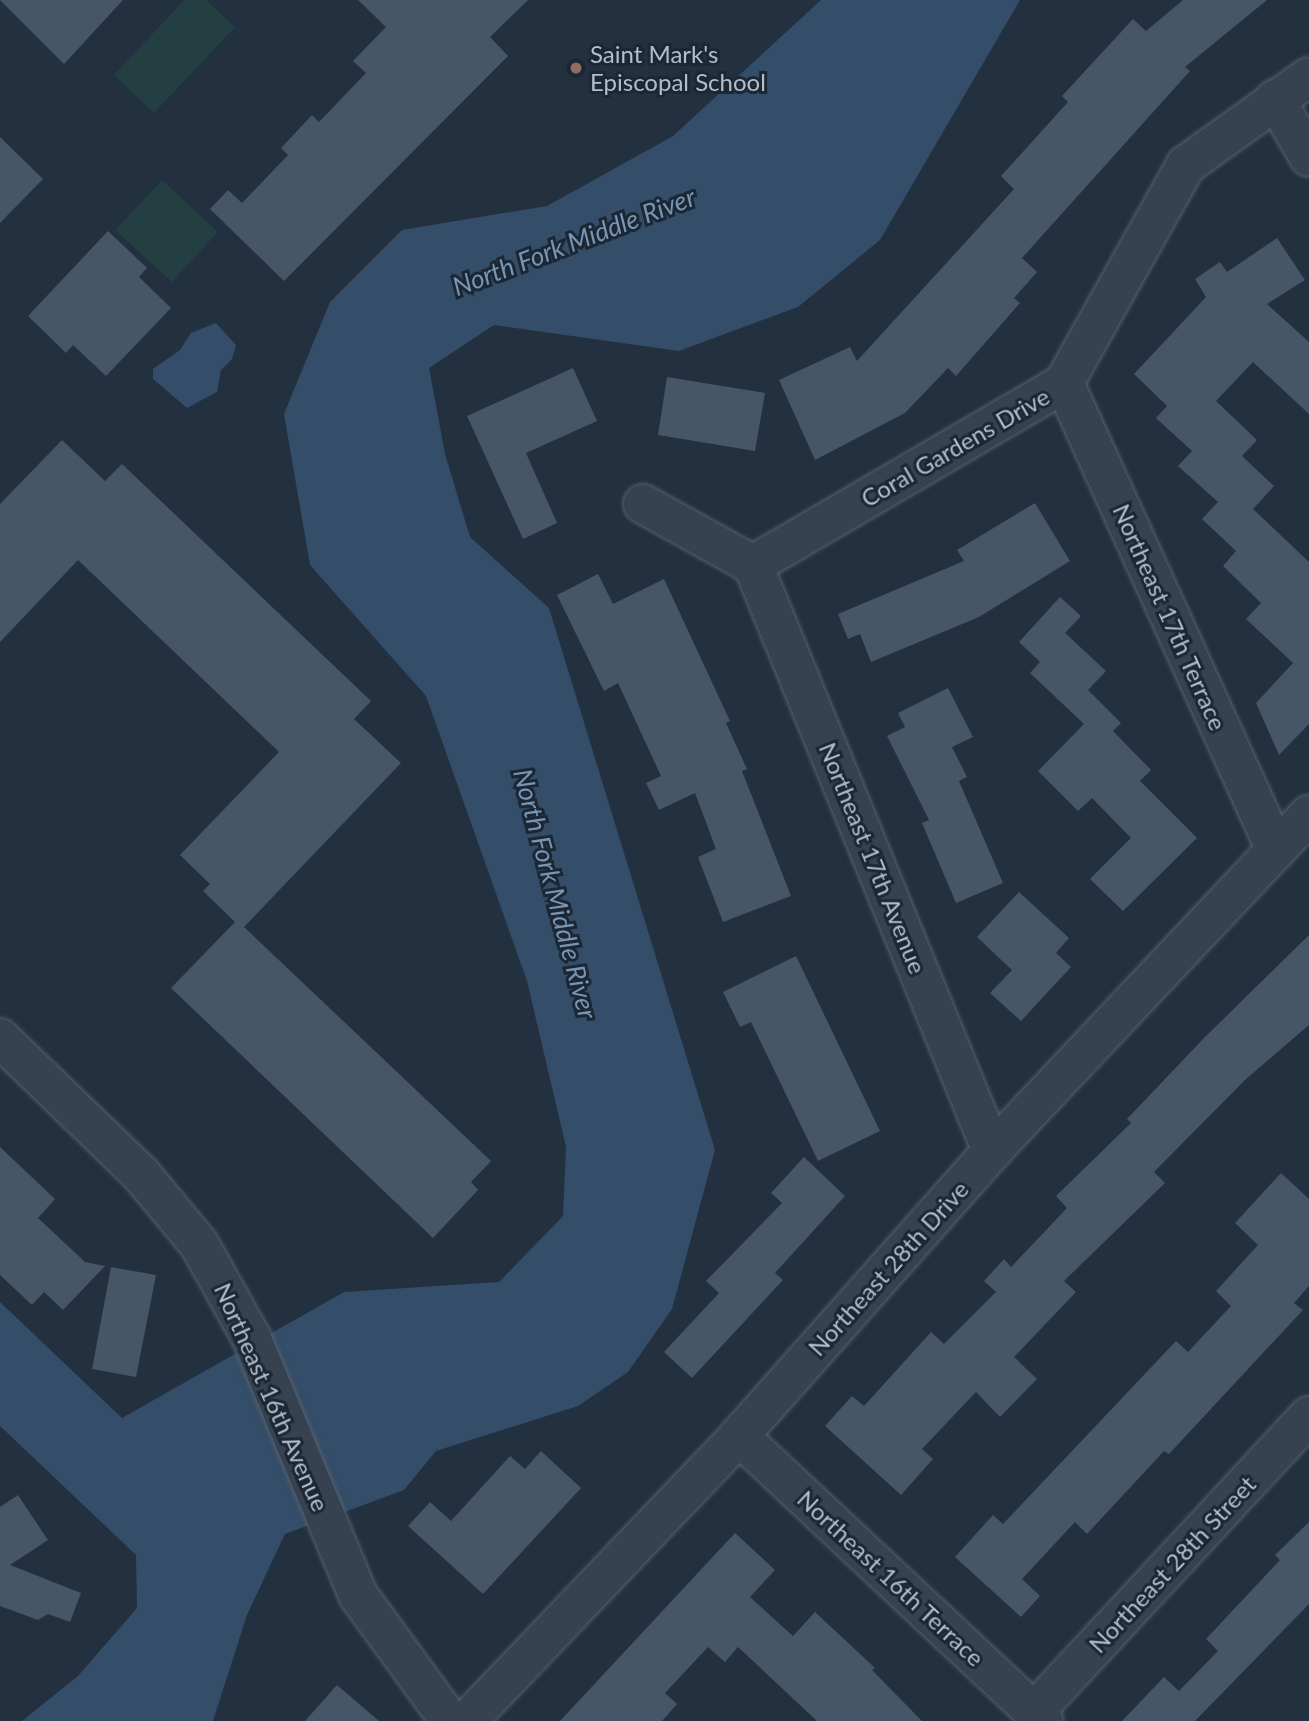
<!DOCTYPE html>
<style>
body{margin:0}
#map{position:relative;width:1309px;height:1721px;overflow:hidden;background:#223040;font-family:Lato,sans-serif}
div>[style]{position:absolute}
.green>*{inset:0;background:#243f41}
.water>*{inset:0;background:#344d68}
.building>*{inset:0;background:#465667}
.roads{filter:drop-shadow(0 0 2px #55606e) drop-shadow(0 0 2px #55606e)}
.minor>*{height:38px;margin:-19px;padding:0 19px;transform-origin:19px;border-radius:19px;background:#374250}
.dots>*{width:19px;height:19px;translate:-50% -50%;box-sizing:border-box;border:4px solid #1c2735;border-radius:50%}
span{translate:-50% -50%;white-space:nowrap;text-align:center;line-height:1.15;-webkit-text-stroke:6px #1c2735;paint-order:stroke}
.poi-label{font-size:24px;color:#b3bdcb}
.left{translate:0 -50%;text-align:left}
.street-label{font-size:24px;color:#b3bdcb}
.water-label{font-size:26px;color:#7895b4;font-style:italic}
</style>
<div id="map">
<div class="green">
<div style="clip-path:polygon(184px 0,206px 0,235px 27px,154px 113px,114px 75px)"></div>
<div style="clip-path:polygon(162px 180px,218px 232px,172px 282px,115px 230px)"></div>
</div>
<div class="water">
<div style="clip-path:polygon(821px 0,1020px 0,880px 240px,798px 307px,679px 351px,494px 325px,429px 368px,445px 454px,470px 537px,549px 608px,715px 1150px,672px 1309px,628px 1372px,578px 1406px,436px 1451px,404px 1490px,285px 1534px,247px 1615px,213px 1721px,22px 1721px,78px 1676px,137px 1608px,136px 1555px,0 1426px,0 1302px,122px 1418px,344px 1292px,499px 1282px,563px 1216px,566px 1147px,527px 981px,426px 696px,310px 565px,284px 414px,330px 302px,402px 230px,547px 206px,673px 136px)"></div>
<div style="clip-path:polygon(216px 323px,236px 345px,232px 359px,221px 370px,217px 392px,187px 408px,153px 379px,153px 369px,180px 350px,191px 333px)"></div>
</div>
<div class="building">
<div style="clip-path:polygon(0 0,123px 0,64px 64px)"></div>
<div style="clip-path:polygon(358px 0,528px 0,490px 37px,508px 56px,284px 281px,210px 209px,228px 190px,242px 203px,288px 155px,281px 148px,312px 115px,319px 122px,366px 73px,353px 61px,386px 27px)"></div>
<div style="clip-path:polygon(1183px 0,1267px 0,1185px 67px,1190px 71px,1022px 258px,1037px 272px,1014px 298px,1020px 303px,956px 376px,948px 368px,905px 413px,815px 460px,779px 380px,850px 347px,857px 361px,1014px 189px,1001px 176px,1068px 102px,1062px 96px,1133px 19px,1146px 31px)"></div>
<div style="clip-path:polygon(0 137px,43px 179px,0 223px)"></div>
<div style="clip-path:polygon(108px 231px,147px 268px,139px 277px,171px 308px,106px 376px,73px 345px,66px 353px,28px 316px)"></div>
<div style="clip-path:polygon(1277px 238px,1305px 280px,1267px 304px,1309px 342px,1309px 414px,1253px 362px,1216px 401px,1257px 440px,1242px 456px,1274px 486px,1253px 509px,1309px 562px,1309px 724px,1279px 755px,1256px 703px,1293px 663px,1246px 619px,1261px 603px,1223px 566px,1236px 551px,1202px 519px,1218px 502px,1178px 466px,1192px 451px,1156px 418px,1167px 406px,1134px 374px,1206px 297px,1195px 279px,1220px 262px,1227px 272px)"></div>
<div style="clip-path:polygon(573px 368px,597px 421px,526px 453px,557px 523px,523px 539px,467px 416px)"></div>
<div style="clip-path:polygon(667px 377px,765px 393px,755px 451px,658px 435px)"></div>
<div style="clip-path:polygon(62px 440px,105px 481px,122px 464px,371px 701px,354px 719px,401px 763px,244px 927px,491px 1161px,471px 1182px,478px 1190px,433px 1238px,171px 988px,235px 922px,203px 891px,210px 884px,180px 855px,279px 752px,78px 560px,0 642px,0 504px)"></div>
<div style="clip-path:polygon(1035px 503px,1070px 561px,979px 617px,871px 662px,860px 634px,848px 639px,838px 614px,964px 561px,957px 550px)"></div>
<div style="clip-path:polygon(598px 574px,613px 604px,664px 579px,730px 721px,726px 723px,747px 769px,742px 771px,791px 896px,723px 922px,698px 857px,716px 849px,695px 793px,659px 810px,646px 783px,661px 776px,618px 683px,604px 691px,557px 595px)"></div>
<div style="clip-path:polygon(1060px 597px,1081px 616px,1065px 633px,1106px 671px,1088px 690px,1121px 723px,1113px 731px,1151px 770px,1140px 781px,1197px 838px,1123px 911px,1090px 879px,1131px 838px,1092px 798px,1078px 811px,1038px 771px,1084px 724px,1030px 673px,1040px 662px,1019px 642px)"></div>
<div style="clip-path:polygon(948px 688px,973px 737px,952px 747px,967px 777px,959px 781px,1003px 883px,956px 903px,922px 823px,929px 820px,887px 736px,905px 727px,898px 713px)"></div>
<div style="clip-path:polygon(1019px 892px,1069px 938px,1056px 953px,1071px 967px,1021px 1021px,990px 993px,1012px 970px,977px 937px)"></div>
<div style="clip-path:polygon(1309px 935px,1309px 1025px,1245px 1080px,1154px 1172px,1165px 1183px,1064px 1281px,1076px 1292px,1014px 1357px,1037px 1379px,1000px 1417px,976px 1392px,922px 1449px,933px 1459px,901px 1495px,825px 1426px,852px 1396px,864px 1406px,931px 1332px,944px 1344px,996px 1292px,984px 1281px,1004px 1259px,1011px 1267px,1067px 1208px,1056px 1196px,1131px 1123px,1127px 1119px,1204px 1038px)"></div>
<div style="clip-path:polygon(796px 956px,880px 1131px,818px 1161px,751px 1022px,740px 1027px,723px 992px)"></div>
<div style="clip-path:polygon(0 1147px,55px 1199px,38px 1218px,85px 1262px,105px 1266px,63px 1310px,44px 1292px,32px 1305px,0 1275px)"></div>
<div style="clip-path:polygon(804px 1157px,845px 1196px,775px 1273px,783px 1280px,692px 1378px,664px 1352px,719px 1293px,706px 1281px,782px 1203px,771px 1193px)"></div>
<div style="clip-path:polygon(1281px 1173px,1309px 1199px,1309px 1286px,1294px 1303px,1303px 1310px,1169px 1454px,1164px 1451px,1087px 1534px,1075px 1522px,1022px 1579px,1040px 1596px,1021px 1617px,955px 1557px,993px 1515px,1003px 1524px,1176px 1341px,1188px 1352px,1231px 1306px,1216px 1291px,1258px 1245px,1235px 1223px)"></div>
<div style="clip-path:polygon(111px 1267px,156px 1275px,136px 1377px,92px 1369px)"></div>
<div style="clip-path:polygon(541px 1451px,581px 1488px,483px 1594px,408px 1526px,430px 1502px,451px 1521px,510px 1456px,525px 1469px)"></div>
<div style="clip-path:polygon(18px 1495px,48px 1540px,10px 1565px,81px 1593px,70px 1622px,48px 1614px,38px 1620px,0 1606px,0 1507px)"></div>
<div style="clip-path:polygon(1309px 1522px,1309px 1604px,1195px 1721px,1122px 1721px,1164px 1677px,1179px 1691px,1218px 1651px,1206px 1639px,1280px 1560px,1275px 1555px)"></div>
<div style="clip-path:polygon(735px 1533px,775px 1570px,750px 1597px,793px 1636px,815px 1612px,875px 1668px,872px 1670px,922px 1721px,817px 1721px,738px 1647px,725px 1662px,708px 1647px,665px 1693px,677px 1704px,662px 1721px,560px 1721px)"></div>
<div style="clip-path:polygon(337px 1685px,379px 1721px,305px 1721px)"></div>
</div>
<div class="roads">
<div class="minor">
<div style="left:1275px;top:99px;width:67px;rotate:59.6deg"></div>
<div style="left:1064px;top:383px;width:513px;rotate:65.58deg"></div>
<div style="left:643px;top:504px;width:126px;rotate:29deg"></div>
<div style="left:753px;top:565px;width:360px;rotate:-30.3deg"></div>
<div style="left:1064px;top:383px;width:250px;rotate:-60.8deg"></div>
<div style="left:1186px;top:165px;width:151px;rotate:-35.6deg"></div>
<div style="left:753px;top:565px;width:633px;rotate:67.81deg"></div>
<div style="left:0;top:1038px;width:194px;rotate:44deg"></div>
<div style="left:140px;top:1173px;width:92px;rotate:50.3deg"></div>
<div style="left:199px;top:1244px;width:109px;rotate:60.8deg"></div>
<div style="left:252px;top:1339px;width:277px;rotate:67.5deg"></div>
<div style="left:358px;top:1595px;width:156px;rotate:53.9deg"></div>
<div style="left:739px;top:1436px;width:417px;rotate:43.1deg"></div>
<div style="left:1034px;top:1712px;width:404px;rotate:-47.1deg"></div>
<div style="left:467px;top:1721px;width:394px;rotate:-46.3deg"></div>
<div style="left:739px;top:1436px;width:381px;rotate:-48.4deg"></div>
<div style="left:992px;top:1151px;width:462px;rotate:-46.7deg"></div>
</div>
</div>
<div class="dots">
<div style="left:576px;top:68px;background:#8d6e63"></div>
</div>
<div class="poi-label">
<span class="left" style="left:590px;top:68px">Saint Mark's<br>Episcopal School</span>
</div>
<div class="street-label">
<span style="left:955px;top:447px;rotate:-30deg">Coral Gardens Drive</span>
<span style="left:1170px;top:617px;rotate:66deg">Northeast 17th Terrace</span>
<span style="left:873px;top:858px;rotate:68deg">Northeast 17th Avenue</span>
<span style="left:888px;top:1268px;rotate:-48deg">Northeast 28th Drive</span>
<span style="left:272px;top:1397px;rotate:66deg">Northeast 16th Avenue</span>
<span style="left:1172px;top:1564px;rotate:-47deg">Northeast 28th Street</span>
<span style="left:891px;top:1578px;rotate:43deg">Northeast 16th Terrace</span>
</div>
<div class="water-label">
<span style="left:574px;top:242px;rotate:-21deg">North Fork Middle River</span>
<span style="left:555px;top:894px;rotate:75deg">North Fork Middle River</span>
</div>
</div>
